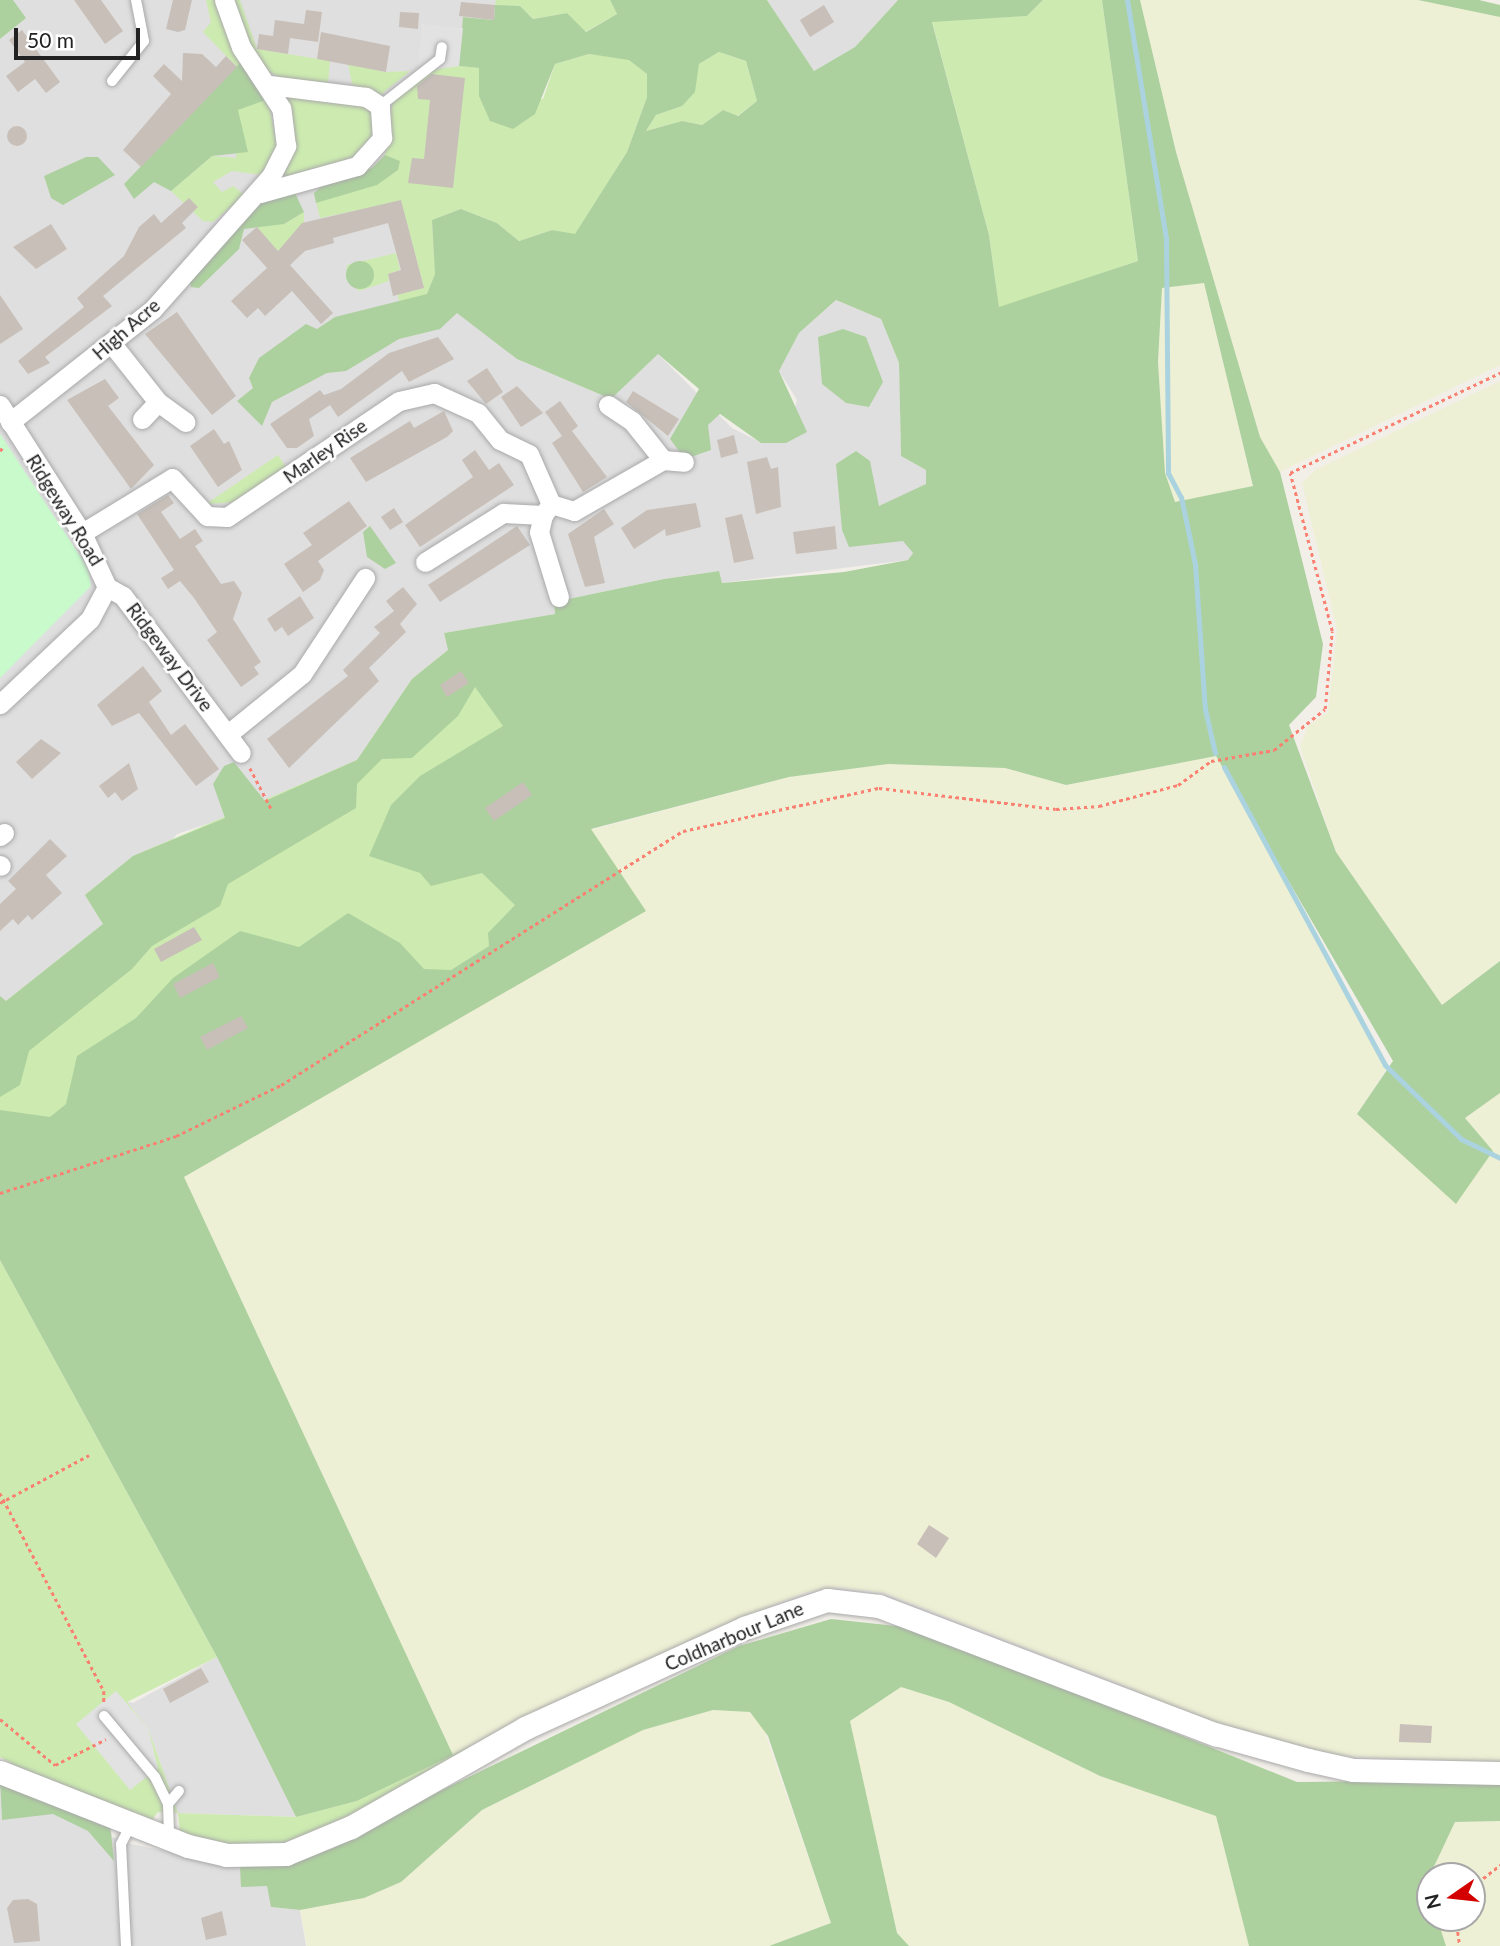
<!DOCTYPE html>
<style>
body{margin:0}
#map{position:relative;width:1500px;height:1946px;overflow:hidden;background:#f2efe9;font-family:Lato,sans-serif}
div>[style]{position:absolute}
.residential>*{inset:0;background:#e0dfdf}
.farmland>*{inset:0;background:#eef0d5}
.grass>*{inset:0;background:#cdebb0}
.forest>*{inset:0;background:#add19e}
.round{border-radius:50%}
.park>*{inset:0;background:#c8facc}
.parking>*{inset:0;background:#e2e2e2}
.stream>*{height:5px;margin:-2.5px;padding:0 2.5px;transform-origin:2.5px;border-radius:2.5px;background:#aad3df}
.building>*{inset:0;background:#c7bfb8}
.path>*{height:2.5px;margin-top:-1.25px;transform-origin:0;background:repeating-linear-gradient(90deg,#fa8072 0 3.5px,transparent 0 7px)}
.roads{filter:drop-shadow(0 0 2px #a9a9a9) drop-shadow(0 0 2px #a9a9a9)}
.service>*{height:10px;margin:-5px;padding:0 5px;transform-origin:5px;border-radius:5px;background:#fff}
.minor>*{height:19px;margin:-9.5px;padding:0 9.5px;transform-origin:9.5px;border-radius:9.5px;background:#fff}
.tertiary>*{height:23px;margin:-11.5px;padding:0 11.5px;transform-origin:11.5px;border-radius:11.5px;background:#fff}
span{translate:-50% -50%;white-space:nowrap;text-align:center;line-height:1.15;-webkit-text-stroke:5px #fff;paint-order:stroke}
.street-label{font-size:19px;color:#222}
.north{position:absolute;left:1416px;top:1862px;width:70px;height:70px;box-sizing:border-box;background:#fff;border:2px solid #a7a7a7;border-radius:50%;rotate:256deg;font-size:19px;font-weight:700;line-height:28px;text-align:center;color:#222}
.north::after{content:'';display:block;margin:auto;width:24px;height:32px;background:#d40000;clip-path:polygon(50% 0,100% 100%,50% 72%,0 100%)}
.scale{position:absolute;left:14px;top:28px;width:126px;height:32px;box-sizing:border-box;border:4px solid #222;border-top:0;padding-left:9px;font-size:21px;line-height:24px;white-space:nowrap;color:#222;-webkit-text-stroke:5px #fff;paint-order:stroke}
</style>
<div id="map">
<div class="residential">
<div style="clip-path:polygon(0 0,610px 0,494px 20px,463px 17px,463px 315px,517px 359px,611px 399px,657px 353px,732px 428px,762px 443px,786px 443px,797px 400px,779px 371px,799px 333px,836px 300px,881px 319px,899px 363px,901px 456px,926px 470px,927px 532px,908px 560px,722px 583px,718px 571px,664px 579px,554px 602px,555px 614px,444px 633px,448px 650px,412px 679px,357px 760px,255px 808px,177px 834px,103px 924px,0 1006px)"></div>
<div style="clip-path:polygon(767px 0,898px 0,855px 47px,814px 71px)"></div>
<div style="clip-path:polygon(217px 1657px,296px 1817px,178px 1813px,148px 1728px,126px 1701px,133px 1703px)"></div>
<div style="clip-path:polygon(0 1777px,110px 1824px,112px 1837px,131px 1844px,240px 1866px,267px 1886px,272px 1907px,300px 1910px,306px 1946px,0 1946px)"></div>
</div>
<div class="farmland">
<div style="clip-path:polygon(1140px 0,1418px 0,1500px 17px,1500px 365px,1280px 472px,1260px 437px,1176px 152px)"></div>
<div style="clip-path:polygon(1204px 283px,1253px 487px,1175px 502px,1165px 473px,1158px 362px,1162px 288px)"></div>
<div style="clip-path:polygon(1500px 381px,1500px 961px,1442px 1005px,1336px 852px,1300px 746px,1308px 726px,1328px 712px,1337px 630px,1302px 483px,1315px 470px)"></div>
<div style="clip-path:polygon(1216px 756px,1386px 1069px,1357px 1114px,1465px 1118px,1500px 1093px,1500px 1763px,1320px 1755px,1185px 1716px,1128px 1687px,885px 1593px,838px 1587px,803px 1593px,716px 1629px,453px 1755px,184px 1177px,645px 911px,591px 830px,789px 777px,888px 764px,1005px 768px,1066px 785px)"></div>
<div style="clip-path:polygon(901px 1687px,949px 1702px,1100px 1776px,1217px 1816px,1249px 1946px,909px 1946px,897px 1933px,849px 1721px)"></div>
<div style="clip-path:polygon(713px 1710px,750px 1712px,761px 1721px,831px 1923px,769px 1946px,307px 1946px,300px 1910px,364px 1898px,401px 1882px,482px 1810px,643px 1730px)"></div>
<div style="clip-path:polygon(1500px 1821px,1500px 1946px,1446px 1946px,1437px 1918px,1472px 1918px,1472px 1876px,1430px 1876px,1430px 1893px,1429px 1877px,1455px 1822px)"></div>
</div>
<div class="grass">
<div style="clip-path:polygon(206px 0,217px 0,242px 61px,237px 67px,203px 32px,211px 22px)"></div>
<div style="clip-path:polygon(230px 0,240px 0,257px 49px,330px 61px,328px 83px,287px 81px,267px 71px,251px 51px)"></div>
<div style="clip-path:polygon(496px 0,610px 0,617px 14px,585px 32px,567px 13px,533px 19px,520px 6px,495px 5px)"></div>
<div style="clip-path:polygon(1043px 0,1102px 0,1138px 261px,999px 308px,989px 235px,932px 21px,1027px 16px)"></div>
<div style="clip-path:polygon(719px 52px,746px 61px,757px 101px,737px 116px,723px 110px,702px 125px,682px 121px,646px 131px,656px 115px,682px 106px,699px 64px)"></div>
<div style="clip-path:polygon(589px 54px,629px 59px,647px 74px,647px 97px,627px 152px,575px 235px,552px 230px,519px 241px,497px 223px,461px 209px,432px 220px,435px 274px,427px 294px,401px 304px,397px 295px,424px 288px,401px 201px,320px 218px,314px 193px,372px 168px,385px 155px,392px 104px,419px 73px,442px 64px,479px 68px,479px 96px,543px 99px,555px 64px)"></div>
<div style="clip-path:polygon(348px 64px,385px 72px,410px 71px,379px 96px,352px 84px)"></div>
<div style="clip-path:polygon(285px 95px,359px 102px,375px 111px,378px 126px,357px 156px,287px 180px,279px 175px)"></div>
<div style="clip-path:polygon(268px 99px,277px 146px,262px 175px,232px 171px,213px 182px,222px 192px,233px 186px,245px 195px,213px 222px,203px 221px,171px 191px,212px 156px,236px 158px,238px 109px)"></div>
<div style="clip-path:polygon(304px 212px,304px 227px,278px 251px,255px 225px,284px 224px)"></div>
<div style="clip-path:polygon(396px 253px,400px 270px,388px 274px,389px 281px,359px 291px,346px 277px,347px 265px)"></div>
<div style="clip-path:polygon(278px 455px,288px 470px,239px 502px,206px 504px)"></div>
<div style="clip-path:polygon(448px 650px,614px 867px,280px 1079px,0 1188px,0 1006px,103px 924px,85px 895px,133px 856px,357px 760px,412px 679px)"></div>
<div style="clip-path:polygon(0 1260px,217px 1657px,127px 1702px,148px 1728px,178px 1813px,296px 1817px,357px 1801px,468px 1747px,465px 1755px,340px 1823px,278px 1846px,239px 1847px,180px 1833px,178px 1813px,158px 1812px,151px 1821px,40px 1780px,0 1757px)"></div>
</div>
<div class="forest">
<div style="clip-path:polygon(0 0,13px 0,26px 18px,0 39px)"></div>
<div style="clip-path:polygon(evenodd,610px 0,767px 0,814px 71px,855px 47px,898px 0,1043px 0,1027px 16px,932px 22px,989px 235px,999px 307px,1138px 261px,1102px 0,1140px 0,1176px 152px,1260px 437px,1280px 472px,1323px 644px,1316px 697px,1289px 725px,1336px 852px,1442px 1005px,1500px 961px,1500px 1093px,1465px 1118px,1493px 1151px,1456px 1204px,1357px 1114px,1393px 1061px,1216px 756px,1066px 785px,1005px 768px,888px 764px,789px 777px,591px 829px,646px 911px,184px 1177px,453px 1755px,357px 1801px,296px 1817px,217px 1657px,0 1260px,0 1110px,50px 1117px,66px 1104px,77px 1056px,136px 1018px,173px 978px,240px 931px,299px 947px,348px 913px,400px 943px,424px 969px,451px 970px,489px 946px,488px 933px,515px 905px,482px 873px,431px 886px,420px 873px,369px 856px,391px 805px,420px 776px,503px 726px,475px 687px,458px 716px,412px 758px,382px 759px,357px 784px,356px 808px,228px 884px,220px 906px,152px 946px,132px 969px,29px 1051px,20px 1085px,0 1097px,0 996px,6px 1001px,103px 924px,85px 895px,133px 856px,225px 818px,213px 784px,224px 766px,234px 762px,265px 801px,357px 760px,412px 679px,448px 650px,444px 633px,555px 614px,554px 602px,664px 579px,719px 571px,722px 583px,844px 572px,908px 560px,913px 553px,903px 541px,849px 547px,842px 530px,836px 464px,856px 451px,870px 461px,879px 506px,926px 484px,926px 470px,901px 456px,899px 363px,881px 319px,836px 300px,799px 333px,779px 371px,807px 432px,786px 443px,761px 443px,720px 414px,708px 425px,711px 450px,685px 459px,670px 439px,699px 389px,658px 354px,611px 399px,517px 359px,457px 313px,440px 329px,399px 339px,346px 371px,327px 373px,272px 402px,262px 426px,237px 401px,253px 388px,249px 378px,259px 358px,306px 324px,317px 329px,335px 317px,427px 294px,435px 274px,432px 220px,461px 209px,497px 223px,519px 241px,552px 230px,575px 234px,627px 152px,647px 97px,647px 74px,629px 60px,589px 54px,555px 64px,535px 114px,513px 129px,490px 121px,479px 96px,479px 68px,459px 66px,463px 17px,494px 20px,495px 5px,520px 6px,533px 19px,567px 13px,586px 32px,617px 14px,610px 0,719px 52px,746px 61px,757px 101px,738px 116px,723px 110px,702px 125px,682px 121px,646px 131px,656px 115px,682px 106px,695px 92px,699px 64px,719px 52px,610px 0,1204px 283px,1253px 486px,1175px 502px,1165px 473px,1158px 362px,1162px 288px,1204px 283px)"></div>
<div style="clip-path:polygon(1418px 0,1479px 0,1500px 5px,1500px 17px)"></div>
<div style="clip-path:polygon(242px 61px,268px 99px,238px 110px,248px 152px,212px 156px,171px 191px,154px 182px,134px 199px,124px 184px)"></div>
<div style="clip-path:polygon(385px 155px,400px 161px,398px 170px,377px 185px,316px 203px,314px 193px,321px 187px,372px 168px)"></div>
<div style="clip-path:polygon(86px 157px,98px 157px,115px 175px,63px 205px,51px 198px,44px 176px)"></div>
<div style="clip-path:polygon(294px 191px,304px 212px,284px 224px,244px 229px,239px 249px,199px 288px,191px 287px,189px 278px,262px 199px)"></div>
<div class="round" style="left:346px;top:261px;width:28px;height:28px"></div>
<div style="clip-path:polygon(843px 329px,866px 337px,883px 382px,869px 407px,846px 403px,822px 384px,818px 337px)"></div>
<div style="clip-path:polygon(370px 526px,396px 563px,385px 569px,367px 557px,363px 532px)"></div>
<div style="clip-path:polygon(831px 1619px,915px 1628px,1297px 1782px,1500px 1780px,1500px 1821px,1455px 1822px,1429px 1877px,1430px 1918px,1437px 1918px,1446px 1946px,1249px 1946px,1216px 1816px,1100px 1776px,949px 1702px,901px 1687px,850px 1721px,897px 1933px,909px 1946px,769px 1946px,831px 1923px,768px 1736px,750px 1712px,713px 1710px,643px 1730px,482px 1810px,401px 1882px,364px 1898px,300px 1910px,271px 1907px,267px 1886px,241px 1887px,240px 1866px,380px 1820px,739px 1646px)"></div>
<div style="clip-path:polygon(0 1777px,110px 1824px,114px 1861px,88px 1831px,53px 1814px,2px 1820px)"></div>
</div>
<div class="park">
<div style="clip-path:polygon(0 434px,88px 568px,91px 586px,0 678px)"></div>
</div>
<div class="parking">
<div style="clip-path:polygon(422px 24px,463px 28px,459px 66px,426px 71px,418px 64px)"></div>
<div style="clip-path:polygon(116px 1691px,148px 1728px,158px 1768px,130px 1790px,76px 1724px)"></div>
</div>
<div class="stream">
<div style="left:1127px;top:0;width:242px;rotate:80.7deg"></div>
<div style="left:1166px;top:239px;width:234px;rotate:89.5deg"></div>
<div style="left:1168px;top:473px;width:27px;rotate:62deg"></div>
<div style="left:1181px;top:497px;width:68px;rotate:78.2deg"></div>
<div style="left:1195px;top:564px;width:145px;rotate:86.1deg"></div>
<div style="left:1205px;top:709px;width:45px;rotate:77.2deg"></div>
<div style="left:1224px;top:767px;width:339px;rotate:61.6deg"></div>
<div style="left:1385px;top:1065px;width:106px;rotate:44.2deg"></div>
<div style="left:1461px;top:1139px;width:43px;rotate:26deg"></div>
</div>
<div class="building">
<div style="clip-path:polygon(74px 0,101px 0,123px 31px,105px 44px)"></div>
<div style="clip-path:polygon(173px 0,192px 0,185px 30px,178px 32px,166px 29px)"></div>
<div style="clip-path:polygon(461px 2px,495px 5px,494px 20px,459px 16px)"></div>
<div style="clip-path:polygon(824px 5px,834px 22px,810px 37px,800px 20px)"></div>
<div style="clip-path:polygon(306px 10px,322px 12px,318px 42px,290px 38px,288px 54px,257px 49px,259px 34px,273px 36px,275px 20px,304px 24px)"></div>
<div style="clip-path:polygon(400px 12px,419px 13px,418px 29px,399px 27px)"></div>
<div style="clip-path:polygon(22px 30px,60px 82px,46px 93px,35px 79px,18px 92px,6px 76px,25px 62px,9px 40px)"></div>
<div style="clip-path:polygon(321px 32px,390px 46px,386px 72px,317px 59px)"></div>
<div style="clip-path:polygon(183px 53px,202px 54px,216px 67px,226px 56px,237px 67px,141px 167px,123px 150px,171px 94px,153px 76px,164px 64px,182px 81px)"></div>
<div style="clip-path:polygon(432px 74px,465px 78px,453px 188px,408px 183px,412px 158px,424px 159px,430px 100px,418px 99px,417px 86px)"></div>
<div class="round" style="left:7px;top:126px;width:20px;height:20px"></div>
<div style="clip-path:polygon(189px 198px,198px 207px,182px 223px,186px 228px,103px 296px,112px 306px,45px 357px,50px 363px,28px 374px,18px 361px,84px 307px,77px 298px,124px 256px,139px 227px,154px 214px,161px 223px)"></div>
<div style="clip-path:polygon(401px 200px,424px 288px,393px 296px,388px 274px,401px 270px,388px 223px,333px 238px,334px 243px,305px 251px,290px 265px,333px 313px,321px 324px,292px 291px,265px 316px,258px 308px,247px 318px,231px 301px,267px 268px,242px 240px,257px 227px,278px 251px,302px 223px)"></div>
<div style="clip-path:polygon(51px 224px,67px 249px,36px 269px,13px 247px)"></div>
<div style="clip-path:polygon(0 295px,23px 329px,0 344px)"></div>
<div style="clip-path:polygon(177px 312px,236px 396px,212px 415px,145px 334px)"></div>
<div style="clip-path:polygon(438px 337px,454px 359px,409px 382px,402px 371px,338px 417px,330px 405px,309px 419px,314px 436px,297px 448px,287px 448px,270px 424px,320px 390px,324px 395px,341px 389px,389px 353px)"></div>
<div style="clip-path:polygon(487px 368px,503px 392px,486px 404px,467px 381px)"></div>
<div style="clip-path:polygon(105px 379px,119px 398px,108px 406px,154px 465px,131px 489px,67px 400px)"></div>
<div style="clip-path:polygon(517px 386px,543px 413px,521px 427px,501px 397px)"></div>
<div style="clip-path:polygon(633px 391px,679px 419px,668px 436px,626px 402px)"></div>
<div style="clip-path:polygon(560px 401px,578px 426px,572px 431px,607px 477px,583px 492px,552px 443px,562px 436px,545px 412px)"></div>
<div style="clip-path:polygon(444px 411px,453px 431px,447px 437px,366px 482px,350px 458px,410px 421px,414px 428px)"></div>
<div style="clip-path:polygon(214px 429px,224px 444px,229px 441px,242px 470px,218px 487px,190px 446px)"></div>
<div style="clip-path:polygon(734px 435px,738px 453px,721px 458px,717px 440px)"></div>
<div style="clip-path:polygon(475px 450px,489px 470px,499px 463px,514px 485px,420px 547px,405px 525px,473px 477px,462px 460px)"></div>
<div style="clip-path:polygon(767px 457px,771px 469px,778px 467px,781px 507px,756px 514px,747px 462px)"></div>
<div style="clip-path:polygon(168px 495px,174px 503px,161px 512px,180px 539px,195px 529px,203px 541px,195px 546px,221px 584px,234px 581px,242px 593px,233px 619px,261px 662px,254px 667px,259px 674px,241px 687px,207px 640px,217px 632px,194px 598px,180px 581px,168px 589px,161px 578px,174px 570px,137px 514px)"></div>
<div style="clip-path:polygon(349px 501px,367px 526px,318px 561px,324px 570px,320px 580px,303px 592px,284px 564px,312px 545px,303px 533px)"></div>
<div style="clip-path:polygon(696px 503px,701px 527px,666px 536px,665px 529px,634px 549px,621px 528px,647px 510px)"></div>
<div style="clip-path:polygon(394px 508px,403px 522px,390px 530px,381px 517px)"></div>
<div style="clip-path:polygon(604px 509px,614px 524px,594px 537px,605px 583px,585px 587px,568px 534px)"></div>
<div style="clip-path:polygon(742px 514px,754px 559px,734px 563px,725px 518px)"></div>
<div style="clip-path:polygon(517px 526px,530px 545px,440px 602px,428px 585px)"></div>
<div style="clip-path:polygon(835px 526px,837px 549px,796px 554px,793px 532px)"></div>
<div style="clip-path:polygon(403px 587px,417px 604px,400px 624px,406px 632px,369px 668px,379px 681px,289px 768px,267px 739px,348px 676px,343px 670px,380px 633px,374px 627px,394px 611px,386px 601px)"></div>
<div style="clip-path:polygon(300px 596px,314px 618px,288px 636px,282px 627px,275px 632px,267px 619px)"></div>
<div style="clip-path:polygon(143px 666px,162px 691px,149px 702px,171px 735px,185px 724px,219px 769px,196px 786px,139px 713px,112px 726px,97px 705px)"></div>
<div style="clip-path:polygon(461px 671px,469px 683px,447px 697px,440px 685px)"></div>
<div style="clip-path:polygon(41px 739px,61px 753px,32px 779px,16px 762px)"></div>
<div style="clip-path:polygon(129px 763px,138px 789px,122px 801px,115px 792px,108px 798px,99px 786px)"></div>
<div style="clip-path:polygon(523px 782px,532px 795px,494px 821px,485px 808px)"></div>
<div style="clip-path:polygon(50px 839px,67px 856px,46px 875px,62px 893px,32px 920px,28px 915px,18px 925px,13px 919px,0 931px,0 904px,16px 889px,8px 881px)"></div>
<div style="clip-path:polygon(194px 927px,202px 940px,161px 962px,154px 949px)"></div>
<div style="clip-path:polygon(213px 963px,220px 977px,180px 998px,173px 984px)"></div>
<div style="clip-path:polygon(241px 1016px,248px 1028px,207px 1050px,200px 1037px)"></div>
<div style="clip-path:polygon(929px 1525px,949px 1538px,936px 1558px,917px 1544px)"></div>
<div style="clip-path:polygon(201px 1668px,209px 1682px,170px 1703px,163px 1689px)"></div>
<div style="clip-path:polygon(1400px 1724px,1432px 1726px,1431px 1743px,1399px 1742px)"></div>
<div style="clip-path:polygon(28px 1899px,37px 1904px,40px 1941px,14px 1943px,7px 1908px,13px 1900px)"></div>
<div style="clip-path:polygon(222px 1911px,227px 1935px,206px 1940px,201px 1918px)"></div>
</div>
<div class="path">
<div style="left:0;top:451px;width:7px;rotate:-56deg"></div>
<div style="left:250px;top:768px;width:47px;rotate:62.4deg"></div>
<div style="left:0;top:1193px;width:185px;rotate:-17.9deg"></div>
<div style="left:176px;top:1136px;width:117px;rotate:-25.9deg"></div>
<div style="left:281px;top:1085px;width:476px;rotate:-32.3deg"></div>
<div style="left:683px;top:831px;width:201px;rotate:-12.4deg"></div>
<div style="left:879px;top:788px;width:178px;rotate:6.8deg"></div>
<div style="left:1056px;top:809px;width:43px;rotate:-4deg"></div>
<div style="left:1099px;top:806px;width:82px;rotate:-14.9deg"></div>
<div style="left:1178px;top:785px;width:41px;rotate:-36deg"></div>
<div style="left:1211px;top:761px;width:64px;rotate:-9.9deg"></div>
<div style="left:1274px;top:750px;width:65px;rotate:-38.8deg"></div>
<div style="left:1325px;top:709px;width:78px;rotate:-84.9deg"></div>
<div style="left:1332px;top:631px;width:163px;rotate:-104.9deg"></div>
<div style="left:1290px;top:473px;width:233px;rotate:-25.5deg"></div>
<div style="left:0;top:1493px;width:224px;rotate:62.3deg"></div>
<div style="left:104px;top:1691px;width:12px;rotate:90deg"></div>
<div style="left:0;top:1503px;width:101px;rotate:-28.3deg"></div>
<div style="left:0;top:1719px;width:72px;rotate:39.9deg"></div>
<div style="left:55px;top:1765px;width:57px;rotate:-27deg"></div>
<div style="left:1472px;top:1887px;width:36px;rotate:-38deg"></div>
<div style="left:1456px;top:1918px;width:28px;rotate:82deg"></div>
</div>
<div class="roads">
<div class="service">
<div style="left:112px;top:81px;width:51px;rotate:-51.3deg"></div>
<div style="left:144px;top:41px;width:42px;rotate:-101deg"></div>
<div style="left:380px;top:106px;width:76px;rotate:-38.1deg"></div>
<div style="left:440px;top:59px;width:12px;rotate:-81deg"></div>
<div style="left:104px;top:1716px;width:80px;rotate:50.1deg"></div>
<div style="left:155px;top:1777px;width:30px;rotate:64deg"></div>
<div style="left:168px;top:1804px;width:33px;rotate:88deg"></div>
<div style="left:168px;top:1804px;width:17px;rotate:-50deg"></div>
<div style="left:126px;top:1946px;width:102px;rotate:-92.8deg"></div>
<div style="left:121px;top:1844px;width:18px;rotate:-63deg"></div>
</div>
<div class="minor">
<div style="left:260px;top:193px;width:101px;rotate:-15.6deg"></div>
<div style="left:357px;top:166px;width:38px;rotate:-48deg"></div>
<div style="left:382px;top:138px;width:32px;rotate:-94deg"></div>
<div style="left:380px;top:106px;width:17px;rotate:-147deg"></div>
<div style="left:366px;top:97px;width:97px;rotate:-172.9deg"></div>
<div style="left:112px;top:344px;width:74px;rotate:51.6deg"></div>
<div style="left:158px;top:402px;width:34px;rotate:36deg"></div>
<div style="left:0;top:405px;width:152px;rotate:57.4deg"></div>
<div style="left:82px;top:533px;width:60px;rotate:65.2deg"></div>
<div style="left:107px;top:587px;width:36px;rotate:118deg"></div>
<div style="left:90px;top:619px;width:124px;rotate:136.6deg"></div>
<div style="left:608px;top:405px;width:29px;rotate:34deg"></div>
<div style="left:632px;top:421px;width:50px;rotate:51.5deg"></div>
<div style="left:142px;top:419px;width:23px;rotate:-47deg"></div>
<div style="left:10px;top:422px;width:182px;rotate:-38.3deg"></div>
<div style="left:153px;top:309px;width:178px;rotate:-48.4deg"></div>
<div style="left:271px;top:176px;width:34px;rotate:-63deg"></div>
<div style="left:286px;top:146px;width:38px;rotate:-97deg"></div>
<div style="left:281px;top:108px;width:73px;rotate:-123.3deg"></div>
<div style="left:241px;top:47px;width:50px;rotate:-109.9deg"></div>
<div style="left:551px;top:504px;width:24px;rotate:17deg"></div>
<div style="left:574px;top:511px;width:103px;rotate:-29.8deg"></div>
<div style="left:663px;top:460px;width:21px;rotate:5deg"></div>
<div style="left:543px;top:515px;width:17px;rotate:103deg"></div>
<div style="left:539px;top:532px;width:68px;rotate:72.9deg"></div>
<div style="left:82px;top:533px;width:105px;rotate:-31.4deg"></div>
<div style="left:172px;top:478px;width:52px;rotate:47.4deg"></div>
<div style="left:207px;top:516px;width:20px;rotate:3deg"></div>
<div style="left:227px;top:517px;width:207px;rotate:-34deg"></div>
<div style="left:399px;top:401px;width:36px;rotate:-13deg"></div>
<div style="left:434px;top:393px;width:48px;rotate:24.4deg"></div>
<div style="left:478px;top:413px;width:35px;rotate:51deg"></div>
<div style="left:500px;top:440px;width:32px;rotate:26deg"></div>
<div style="left:529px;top:454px;width:55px;rotate:66.3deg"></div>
<div style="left:551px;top:504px;width:14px;rotate:126deg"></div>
<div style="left:543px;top:515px;width:40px;rotate:-177.1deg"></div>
<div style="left:503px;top:513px;width:92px;rotate:147.9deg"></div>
<div style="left:107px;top:587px;width:18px;rotate:29deg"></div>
<div style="left:123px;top:596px;width:196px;rotate:53.1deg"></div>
<div style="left:228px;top:734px;width:95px;rotate:-39deg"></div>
<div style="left:302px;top:674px;width:115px;rotate:-56.7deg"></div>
<div style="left:0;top:836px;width:5px;rotate:-37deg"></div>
<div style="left:0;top:865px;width:1px;rotate:45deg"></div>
</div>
<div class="tertiary">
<div style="left:0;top:1772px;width:202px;rotate:21.5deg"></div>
<div style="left:188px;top:1846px;width:39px;rotate:13deg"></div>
<div style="left:226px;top:1855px;width:60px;rotate:-1deg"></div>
<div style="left:286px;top:1854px;width:70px;rotate:-22.6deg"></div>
<div style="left:351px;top:1827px;width:200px;rotate:-29.6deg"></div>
<div style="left:525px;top:1728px;width:241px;rotate:-24.5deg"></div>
<div style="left:744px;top:1628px;width:88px;rotate:-18.6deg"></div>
<div style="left:827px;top:1600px;width:52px;rotate:6.6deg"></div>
<div style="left:879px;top:1606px;width:360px;rotate:20.9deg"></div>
<div style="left:1215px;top:1734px;width:97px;rotate:15.6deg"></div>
<div style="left:1308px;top:1760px;width:46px;rotate:12.5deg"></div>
<div style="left:1353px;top:1770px;width:147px;rotate:1.2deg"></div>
</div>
</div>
<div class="street-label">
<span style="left:126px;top:329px;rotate:-41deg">High Acre</span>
<span style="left:325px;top:451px;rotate:-35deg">Marley Rise</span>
<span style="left:65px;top:510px;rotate:58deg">Ridgeway Road</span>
<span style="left:170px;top:657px;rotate:53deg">Ridgeway Drive</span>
<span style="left:734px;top:1636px;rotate:-23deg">Coldharbour Lane</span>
</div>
<div class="north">N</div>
<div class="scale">50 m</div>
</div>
